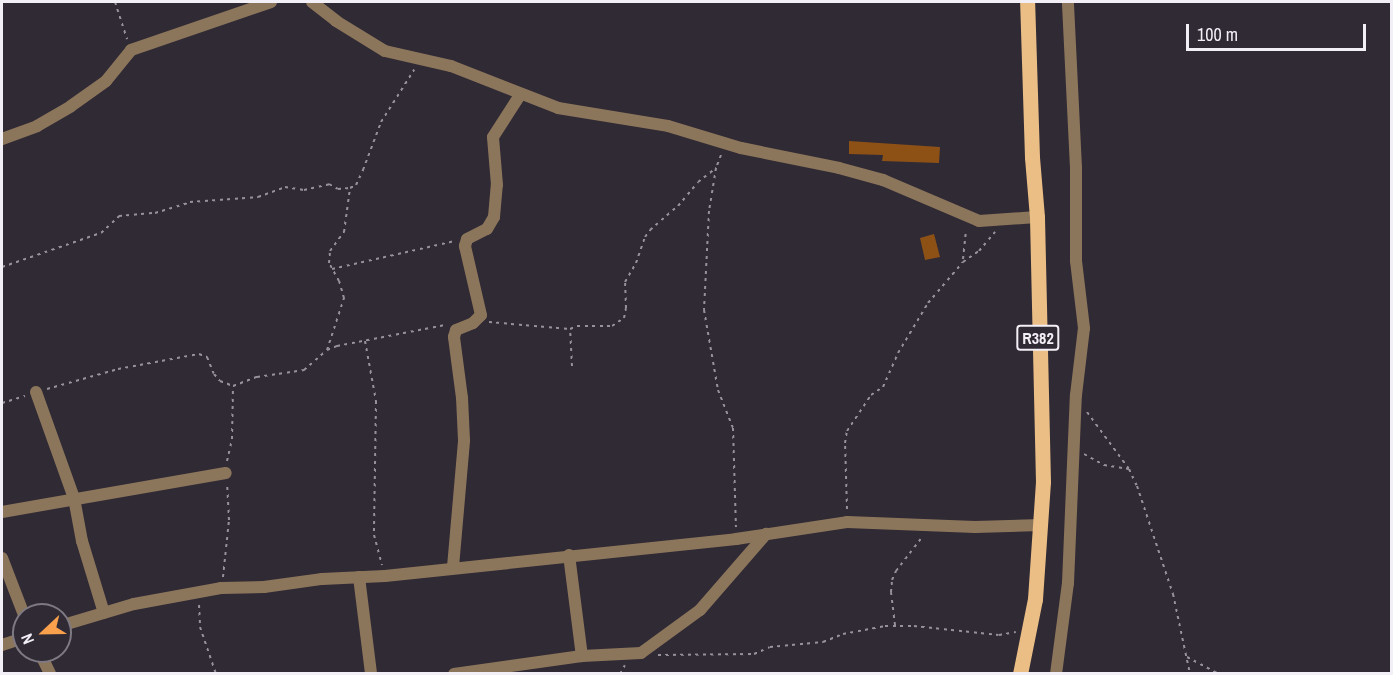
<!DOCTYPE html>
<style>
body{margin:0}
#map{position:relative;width:1393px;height:675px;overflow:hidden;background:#302a35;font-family:"Archivo Narrow",sans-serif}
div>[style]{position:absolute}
.building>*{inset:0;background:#8d5116}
.path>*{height:2px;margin-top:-1px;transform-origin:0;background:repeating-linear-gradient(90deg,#96919a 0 3px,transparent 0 7.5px)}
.street>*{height:12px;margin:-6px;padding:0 6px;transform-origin:6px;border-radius:6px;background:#8c765b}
.primary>*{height:15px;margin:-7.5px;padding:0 7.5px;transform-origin:7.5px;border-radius:7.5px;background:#ebbe85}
span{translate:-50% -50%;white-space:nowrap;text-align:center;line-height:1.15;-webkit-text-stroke:5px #302a35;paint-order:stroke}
.shield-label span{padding:2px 4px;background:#302a35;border:2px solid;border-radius:4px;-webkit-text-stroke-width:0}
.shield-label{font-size:16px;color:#f3eff6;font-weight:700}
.frame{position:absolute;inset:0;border:3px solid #f3eff6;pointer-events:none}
.north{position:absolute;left:12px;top:603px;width:60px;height:60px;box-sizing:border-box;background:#302a35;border:2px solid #7e7982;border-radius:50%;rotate:248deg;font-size:16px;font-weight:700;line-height:24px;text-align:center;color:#f3eff6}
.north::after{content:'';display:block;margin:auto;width:21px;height:27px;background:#f8a04b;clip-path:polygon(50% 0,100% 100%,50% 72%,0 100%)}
.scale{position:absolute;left:1186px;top:24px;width:180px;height:27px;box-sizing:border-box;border:3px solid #f3eff6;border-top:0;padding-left:8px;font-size:18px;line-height:21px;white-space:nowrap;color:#f3eff6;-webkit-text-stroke:4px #302a35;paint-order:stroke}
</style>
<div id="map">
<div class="building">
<div style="clip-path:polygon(849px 141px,940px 147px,939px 163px,882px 161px,883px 155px,849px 154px)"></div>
<div style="clip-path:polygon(934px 234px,940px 257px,925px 260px,920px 238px)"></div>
</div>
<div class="path">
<div style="left:115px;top:2px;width:39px;rotate:72deg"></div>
<div style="left:721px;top:155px;width:14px;rotate:111deg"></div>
<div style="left:716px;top:168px;width:44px;rotate:99.2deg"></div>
<div style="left:709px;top:211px;width:99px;rotate:92.9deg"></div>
<div style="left:704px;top:310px;width:81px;rotate:80.1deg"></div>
<div style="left:718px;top:390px;width:41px;rotate:68.5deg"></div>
<div style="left:733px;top:428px;width:99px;rotate:88.3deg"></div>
<div style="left:963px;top:259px;width:30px;rotate:-84deg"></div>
<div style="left:2px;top:267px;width:105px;rotate:-19deg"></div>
<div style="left:101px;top:233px;width:25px;rotate:-43deg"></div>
<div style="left:119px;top:216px;width:36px;rotate:-5deg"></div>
<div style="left:155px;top:213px;width:37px;rotate:-17deg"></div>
<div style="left:190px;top:202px;width:68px;rotate:-4.2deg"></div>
<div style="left:258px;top:197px;width:29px;rotate:-20deg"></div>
<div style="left:285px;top:187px;width:19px;rotate:9deg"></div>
<div style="left:304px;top:190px;width:26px;rotate:-13deg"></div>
<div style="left:329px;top:184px;width:10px;rotate:29deg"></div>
<div style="left:338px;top:189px;width:12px;rotate:-5deg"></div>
<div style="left:332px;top:269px;width:126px;rotate:-12.8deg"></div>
<div style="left:489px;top:322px;width:81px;rotate:4.9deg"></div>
<div style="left:365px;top:341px;width:61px;rotate:79.6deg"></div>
<div style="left:376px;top:401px;width:134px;rotate:90.9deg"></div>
<div style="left:374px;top:535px;width:31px;rotate:75deg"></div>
<div style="left:327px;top:350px;width:55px;rotate:-71.9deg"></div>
<div style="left:344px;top:298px;width:18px;rotate:-106deg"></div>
<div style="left:339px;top:281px;width:21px;rotate:-119deg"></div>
<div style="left:329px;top:263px;width:12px;rotate:-85deg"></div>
<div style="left:330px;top:251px;width:24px;rotate:-54deg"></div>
<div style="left:344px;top:232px;width:44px;rotate:-82.2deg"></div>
<div style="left:350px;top:188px;width:7px;rotate:-27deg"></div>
<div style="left:356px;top:185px;width:17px;rotate:-65deg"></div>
<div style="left:363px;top:170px;width:51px;rotate:-69.4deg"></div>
<div style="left:381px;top:122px;width:62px;rotate:-57.6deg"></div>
<div style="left:572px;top:366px;width:37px;rotate:-93deg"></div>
<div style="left:570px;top:329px;width:8px;rotate:-23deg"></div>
<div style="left:577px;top:326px;width:35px"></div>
<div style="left:612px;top:326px;width:14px;rotate:-34deg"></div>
<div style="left:624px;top:318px;width:10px;rotate:-79deg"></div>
<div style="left:626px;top:308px;width:26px;rotate:-92deg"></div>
<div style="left:625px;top:282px;width:22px;rotate:-60deg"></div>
<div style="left:636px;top:263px;width:28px;rotate:-71deg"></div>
<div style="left:645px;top:237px;width:9px;rotate:-54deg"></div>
<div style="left:650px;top:230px;width:37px;rotate:-41deg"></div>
<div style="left:678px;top:206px;width:31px;rotate:-50deg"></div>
<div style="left:698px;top:182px;width:23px;rotate:-38deg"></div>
<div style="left:47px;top:389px;width:74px;rotate:-15.7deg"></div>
<div style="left:118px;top:369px;width:82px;rotate:-10.5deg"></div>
<div style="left:199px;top:354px;width:9px;rotate:21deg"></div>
<div style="left:207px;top:357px;width:18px;rotate:68deg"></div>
<div style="left:214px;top:374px;width:9px;rotate:49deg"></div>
<div style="left:220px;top:381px;width:14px;rotate:21deg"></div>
<div style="left:233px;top:386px;width:26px;rotate:-21deg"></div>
<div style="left:257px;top:377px;width:48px;rotate:-8.5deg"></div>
<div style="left:304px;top:370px;width:30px;rotate:-41deg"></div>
<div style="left:327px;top:350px;width:11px;rotate:-22deg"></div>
<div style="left:337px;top:346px;width:110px;rotate:-11deg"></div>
<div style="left:2px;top:403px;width:24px;rotate:-17deg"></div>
<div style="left:1087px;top:412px;width:71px;rotate:53.6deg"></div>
<div style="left:1129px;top:469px;width:19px;rotate:65deg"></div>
<div style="left:1137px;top:486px;width:114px;rotate:71.6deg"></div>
<div style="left:1173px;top:594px;width:82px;rotate:78deg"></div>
<div style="left:1084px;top:454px;width:23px;rotate:29deg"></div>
<div style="left:1104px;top:465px;width:25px;rotate:9deg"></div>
<div style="left:227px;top:461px;width:23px;rotate:-77deg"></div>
<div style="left:232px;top:439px;width:53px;rotate:-88.9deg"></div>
<div style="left:847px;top:509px;width:66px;rotate:-91.7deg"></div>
<div style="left:845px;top:443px;width:12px;rotate:-81deg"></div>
<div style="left:847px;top:431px;width:43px;rotate:-56.3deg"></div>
<div style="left:871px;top:395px;width:14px;rotate:-34deg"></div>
<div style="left:883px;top:387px;width:37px;rotate:-66deg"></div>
<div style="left:898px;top:353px;width:58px;rotate:-59deg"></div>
<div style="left:928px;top:303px;width:54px;rotate:-49.5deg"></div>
<div style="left:963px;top:262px;width:19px;rotate:-35deg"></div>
<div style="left:979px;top:251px;width:25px;rotate:-50deg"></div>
<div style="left:223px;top:577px;width:57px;rotate:-84deg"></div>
<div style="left:229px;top:520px;width:36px;rotate:-93deg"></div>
<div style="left:199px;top:605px;width:22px;rotate:87deg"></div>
<div style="left:200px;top:627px;width:50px;rotate:71.2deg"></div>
<div style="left:895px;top:625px;width:33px;rotate:-97deg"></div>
<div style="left:891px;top:592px;width:12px;rotate:-85deg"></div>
<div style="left:892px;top:580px;width:10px;rotate:-66deg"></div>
<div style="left:896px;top:571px;width:44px;rotate:-52.4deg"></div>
<div style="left:658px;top:655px;width:96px;rotate:-0.6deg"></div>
<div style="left:754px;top:654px;width:17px;rotate:-24deg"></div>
<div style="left:770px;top:647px;width:53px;rotate:-5.4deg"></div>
<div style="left:823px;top:642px;width:22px;rotate:-22deg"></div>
<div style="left:843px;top:634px;width:43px;rotate:-10.8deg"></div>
<div style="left:885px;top:626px;width:29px"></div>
<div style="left:914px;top:626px;width:85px;rotate:6deg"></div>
<div style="left:999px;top:635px;width:17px;rotate:-10deg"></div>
<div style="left:1187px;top:657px;width:36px;rotate:28deg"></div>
<div style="left:620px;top:674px;width:10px;rotate:-61deg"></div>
</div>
<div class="street">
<div style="left:312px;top:2px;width:31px;rotate:38deg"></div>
<div style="left:336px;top:21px;width:57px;rotate:31.5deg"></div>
<div style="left:385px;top:51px;width:68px;rotate:12.8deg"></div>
<div style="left:451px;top:66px;width:115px;rotate:21.4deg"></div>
<div style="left:558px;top:108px;width:111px;rotate:9.3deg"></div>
<div style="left:668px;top:126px;width:76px;rotate:16.8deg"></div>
<div style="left:741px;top:148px;width:100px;rotate:11.5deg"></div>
<div style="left:839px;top:168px;width:46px;rotate:15.3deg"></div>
<div style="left:883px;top:180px;width:104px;rotate:23.1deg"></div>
<div style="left:979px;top:221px;width:58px;rotate:-3.9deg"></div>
<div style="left:2px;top:139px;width:37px;rotate:-20deg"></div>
<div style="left:37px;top:126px;width:39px;rotate:-30deg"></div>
<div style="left:71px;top:106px;width:43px;rotate:-35.5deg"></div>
<div style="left:106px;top:81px;width:40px;rotate:-51deg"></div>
<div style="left:131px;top:50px;width:148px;rotate:-18.9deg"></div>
<div style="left:36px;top:392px;width:113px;rotate:70.3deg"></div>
<div style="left:74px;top:498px;width:44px;rotate:79.5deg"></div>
<div style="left:82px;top:541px;width:75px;rotate:73deg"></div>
<div style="left:2px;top:512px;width:227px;rotate:-9.9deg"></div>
<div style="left:569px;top:555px;width:102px;rotate:82.7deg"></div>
<div style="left:2px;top:558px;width:61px;rotate:68.9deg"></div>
<div style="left:453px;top:567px;width:127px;rotate:-85deg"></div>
<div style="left:464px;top:440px;width:42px;rotate:-92.7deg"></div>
<div style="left:462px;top:398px;width:62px;rotate:-97.5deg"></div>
<div style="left:454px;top:337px;width:7px;rotate:-74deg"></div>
<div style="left:456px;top:330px;width:18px;rotate:-22deg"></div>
<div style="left:473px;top:323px;width:11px;rotate:-45deg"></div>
<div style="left:481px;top:315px;width:71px;rotate:-103.1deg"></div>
<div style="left:465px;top:246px;width:7px;rotate:-74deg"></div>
<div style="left:467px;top:239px;width:22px;rotate:-27deg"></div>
<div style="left:487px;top:229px;width:14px;rotate:-60deg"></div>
<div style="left:494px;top:217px;width:32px;rotate:-85deg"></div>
<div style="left:497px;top:185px;width:48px;rotate:-94.8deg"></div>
<div style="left:493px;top:137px;width:50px;rotate:-57.3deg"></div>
<div style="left:359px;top:577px;width:98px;rotate:82.9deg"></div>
<div style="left:60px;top:626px;width:77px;rotate:-16.6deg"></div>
<div style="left:134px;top:604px;width:88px;rotate:-10.4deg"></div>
<div style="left:221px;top:588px;width:43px;rotate:-1.3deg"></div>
<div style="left:264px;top:587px;width:59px;rotate:-7.9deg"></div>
<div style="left:322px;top:579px;width:63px;rotate:-2.7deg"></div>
<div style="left:385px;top:576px;width:353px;rotate:-6deg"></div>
<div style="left:736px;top:539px;width:112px;rotate:-8.7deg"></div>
<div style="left:847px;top:522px;width:128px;rotate:2.2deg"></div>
<div style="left:975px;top:527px;width:66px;rotate:-1.7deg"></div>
<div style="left:2px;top:645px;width:23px;rotate:-18deg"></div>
<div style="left:39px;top:651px;width:25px;rotate:64deg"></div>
<div style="left:454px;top:674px;width:129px;rotate:-8deg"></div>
<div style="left:582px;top:656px;width:59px;rotate:-2.9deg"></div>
<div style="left:641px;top:653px;width:73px;rotate:-36.1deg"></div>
<div style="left:700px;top:610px;width:101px;rotate:-49deg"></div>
<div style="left:1056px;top:674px;width:92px;rotate:-82.5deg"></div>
<div style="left:1068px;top:583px;width:188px;rotate:-87.6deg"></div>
<div style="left:1076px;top:395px;width:67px;rotate:-83.2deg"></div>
<div style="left:1084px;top:328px;width:67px;rotate:-96.8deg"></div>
<div style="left:1076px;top:261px;width:93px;rotate:-90deg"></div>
<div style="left:1076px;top:168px;width:166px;rotate:-92.8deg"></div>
</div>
<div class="primary">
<div style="left:1020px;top:674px;width:76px;rotate:-78.7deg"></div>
<div style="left:1035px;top:599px;width:117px;rotate:-86.1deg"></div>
<div style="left:1043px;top:482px;width:265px;rotate:-91.3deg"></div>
<div style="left:1037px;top:217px;width:60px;rotate:-94.8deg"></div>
<div style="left:1032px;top:157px;width:155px;rotate:-91.8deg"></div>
</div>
<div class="shield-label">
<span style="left:1038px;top:338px">R382</span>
</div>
<div class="frame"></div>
<div class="north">N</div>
<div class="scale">100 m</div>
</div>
